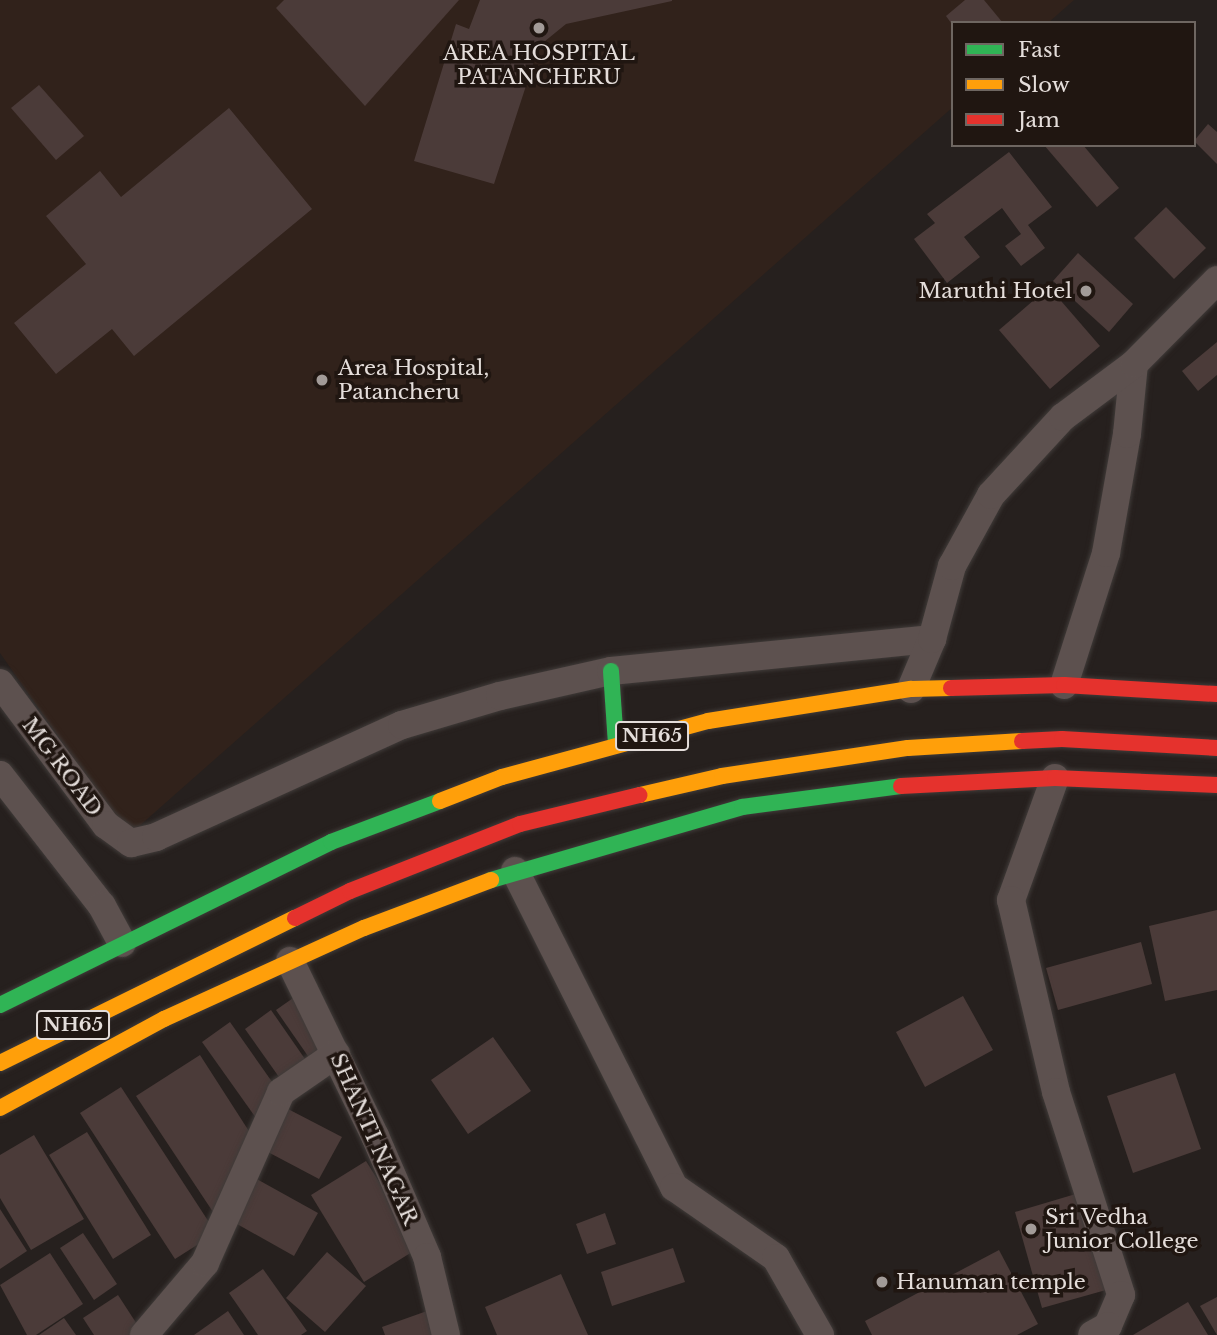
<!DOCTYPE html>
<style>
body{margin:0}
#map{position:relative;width:1217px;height:1335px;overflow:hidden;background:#26201e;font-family:"Libre Baskerville",serif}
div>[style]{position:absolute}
.built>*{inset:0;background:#31221b}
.building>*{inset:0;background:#4b3b39}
.roads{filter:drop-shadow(0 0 2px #403b39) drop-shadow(0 0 2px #403b39)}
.street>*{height:28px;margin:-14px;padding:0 14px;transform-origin:14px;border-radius:14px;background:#5d514f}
.fast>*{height:16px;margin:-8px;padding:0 8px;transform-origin:8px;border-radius:8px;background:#30b455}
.slow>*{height:16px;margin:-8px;padding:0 8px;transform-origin:8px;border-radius:8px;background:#ff9f0a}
.jam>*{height:16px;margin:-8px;padding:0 8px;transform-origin:8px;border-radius:8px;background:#e5322d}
.dots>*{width:19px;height:19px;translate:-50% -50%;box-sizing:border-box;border:4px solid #201611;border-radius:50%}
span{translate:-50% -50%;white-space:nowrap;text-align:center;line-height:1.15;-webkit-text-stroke:7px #201611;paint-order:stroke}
.shield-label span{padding:2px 5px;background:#201611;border:2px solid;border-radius:5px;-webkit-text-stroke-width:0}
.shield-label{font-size:19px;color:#e4ddda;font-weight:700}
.poi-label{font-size:21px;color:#e4ddda}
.right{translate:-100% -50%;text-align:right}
.left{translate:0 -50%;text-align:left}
.street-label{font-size:21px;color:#e4ddda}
.legend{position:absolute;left:951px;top:21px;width:245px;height:126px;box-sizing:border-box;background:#201611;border:2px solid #6e6661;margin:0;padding:9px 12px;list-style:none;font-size:21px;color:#e4ddda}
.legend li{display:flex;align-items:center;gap:14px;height:35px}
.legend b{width:35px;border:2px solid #6e6661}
</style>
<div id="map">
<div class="built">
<div style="clip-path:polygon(0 0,1074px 0,1048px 23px,953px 23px,953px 107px,128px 836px,0 653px)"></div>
</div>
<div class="building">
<div style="clip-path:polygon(284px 0,459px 0,365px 106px,276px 8px)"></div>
<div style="clip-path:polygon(480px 0,672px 0,672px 1px,566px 24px,539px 46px,494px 184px,414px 161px,456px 24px,469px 29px)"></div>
<div style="clip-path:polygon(965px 0,984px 0,1003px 23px,951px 23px,946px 16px)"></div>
<div style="clip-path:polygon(39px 85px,84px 136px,56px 160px,11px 108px)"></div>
<div style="clip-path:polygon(229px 108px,312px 209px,134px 356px,112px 329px,56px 374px,14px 323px,86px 264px,46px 216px,100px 171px,121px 197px)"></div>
<div style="clip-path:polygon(1208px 124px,1217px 132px,1217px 164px,1194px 141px)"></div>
<div style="clip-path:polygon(1044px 145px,1083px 145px,1119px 188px,1097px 207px)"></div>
<div style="clip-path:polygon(1009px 152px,1052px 207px,1028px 225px,1045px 248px,1021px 266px,1005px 246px,1021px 234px,1002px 208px,964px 237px,980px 257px,947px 283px,914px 239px,935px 223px,927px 214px)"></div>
<div style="clip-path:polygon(1166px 207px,1206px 248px,1174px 279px,1134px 238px)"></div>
<div style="clip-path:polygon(1078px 253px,1133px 304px,1109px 332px,1053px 281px)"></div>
<div style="clip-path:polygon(1049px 287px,1100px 346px,1050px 389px,999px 330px)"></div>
<div style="clip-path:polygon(1217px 342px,1217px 375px,1198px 391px,1182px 371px)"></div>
<div style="clip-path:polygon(1217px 910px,1217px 990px,1165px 1001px,1149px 926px)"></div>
<div style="clip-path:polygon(1141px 942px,1152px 984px,1058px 1010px,1046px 968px)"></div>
<div style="clip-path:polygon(296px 996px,331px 1045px,310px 1059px,276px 1010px)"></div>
<div style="clip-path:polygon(963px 996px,993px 1050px,925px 1087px,896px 1032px)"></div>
<div style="clip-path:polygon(271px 1010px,305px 1059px,279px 1077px,245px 1029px)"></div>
<div style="clip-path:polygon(230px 1022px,275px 1086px,256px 1118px,202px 1042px)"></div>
<div style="clip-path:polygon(493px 1037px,531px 1091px,468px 1134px,431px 1080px)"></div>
<div style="clip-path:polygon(200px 1055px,254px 1139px,217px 1218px,136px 1096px)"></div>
<div style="clip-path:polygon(1175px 1073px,1201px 1149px,1133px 1173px,1107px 1096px)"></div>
<div style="clip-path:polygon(121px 1087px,216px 1233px,175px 1259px,80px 1113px)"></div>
<div style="clip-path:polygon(288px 1109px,342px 1137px,319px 1179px,266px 1151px)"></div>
<div style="clip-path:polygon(87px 1132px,151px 1235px,113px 1259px,49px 1155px)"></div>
<div style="clip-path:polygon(34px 1135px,84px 1219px,31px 1250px,0 1198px,0 1155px)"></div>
<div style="clip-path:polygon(366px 1161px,420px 1247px,364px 1282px,311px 1195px)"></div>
<div style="clip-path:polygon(253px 1177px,318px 1213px,294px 1256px,230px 1220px)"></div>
<div style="clip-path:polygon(1079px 1193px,1106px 1290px,1042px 1308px,1015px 1212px)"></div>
<div style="clip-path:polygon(0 1209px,27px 1251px,0 1269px)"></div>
<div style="clip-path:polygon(605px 1213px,616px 1244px,587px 1254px,576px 1224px)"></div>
<div style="clip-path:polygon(83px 1233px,117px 1284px,94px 1300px,60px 1248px)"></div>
<div style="clip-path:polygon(673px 1248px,685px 1282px,612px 1306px,601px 1272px)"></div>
<div style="clip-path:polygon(999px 1250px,1038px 1324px,1017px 1335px,872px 1335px,865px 1321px)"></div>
<div style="clip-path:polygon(327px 1252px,366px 1286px,325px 1332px,286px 1298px)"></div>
<div style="clip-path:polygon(50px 1253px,83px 1304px,36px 1335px,27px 1335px,0 1285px)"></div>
<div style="clip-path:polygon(263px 1269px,307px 1331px,301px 1335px,258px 1335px,229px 1293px)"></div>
<div style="clip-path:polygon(561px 1274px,588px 1335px,497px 1335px,485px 1307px)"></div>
<div style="clip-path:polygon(118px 1295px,144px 1335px,94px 1335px,83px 1318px)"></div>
<div style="clip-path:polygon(1217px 1297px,1217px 1335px,1200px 1306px)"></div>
<div style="clip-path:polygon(1188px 1302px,1208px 1335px,1133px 1335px)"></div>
<div style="clip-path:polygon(228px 1311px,244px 1335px,194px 1335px)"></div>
<div style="clip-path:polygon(427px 1311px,435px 1335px,385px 1335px,382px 1327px)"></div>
<div style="clip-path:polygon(64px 1318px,76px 1335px,39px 1335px)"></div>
</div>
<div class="roads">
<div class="street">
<div style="left:0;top:683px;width:177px;rotate:53.3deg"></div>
<div style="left:106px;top:825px;width:31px;rotate:36deg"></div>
<div style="left:131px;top:843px;width:26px;rotate:-13deg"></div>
<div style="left:156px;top:837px;width:270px;rotate:-24.5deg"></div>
<div style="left:402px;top:725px;width:102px;rotate:-16.5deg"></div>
<div style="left:500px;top:696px;width:114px;rotate:-12.7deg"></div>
<div style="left:611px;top:671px;width:323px;rotate:-5.7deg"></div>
<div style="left:1064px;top:685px;width:139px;rotate:-72.3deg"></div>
<div style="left:1106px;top:553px;width:121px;rotate:-80deg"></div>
<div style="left:1127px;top:434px;width:70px;rotate:-84.3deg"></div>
<div style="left:911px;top:689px;width:54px;rotate:-67.2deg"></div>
<div style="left:932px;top:639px;width:76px;rotate:-74.7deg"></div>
<div style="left:952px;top:566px;width:81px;rotate:-61.2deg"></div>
<div style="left:991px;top:495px;width:106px;rotate:-47.3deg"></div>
<div style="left:1063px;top:417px;width:89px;rotate:-36.7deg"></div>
<div style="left:1134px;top:364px;width:118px;rotate:-45.3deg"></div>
<div style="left:0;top:775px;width:166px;rotate:52.1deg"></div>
<div style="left:102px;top:906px;width:42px;rotate:61.6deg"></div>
<div style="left:1055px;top:778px;width:130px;rotate:109.8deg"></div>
<div style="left:1011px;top:900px;width:197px;rotate:76.8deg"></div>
<div style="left:1056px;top:1092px;width:213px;rotate:72.2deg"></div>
<div style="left:1121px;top:1295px;width:34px;rotate:113deg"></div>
<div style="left:1108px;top:1326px;width:18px;rotate:151deg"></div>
<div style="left:515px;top:871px;width:354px;rotate:63.3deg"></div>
<div style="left:674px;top:1187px;width:124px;rotate:34.8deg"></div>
<div style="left:776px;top:1258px;width:89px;rotate:60.3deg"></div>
<div style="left:290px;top:961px;width:195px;rotate:64.1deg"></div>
<div style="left:375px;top:1136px;width:132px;rotate:66.7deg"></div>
<div style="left:427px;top:1257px;width:80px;rotate:76.3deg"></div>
<div style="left:144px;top:1335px;width:94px;rotate:-49.7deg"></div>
<div style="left:205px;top:1263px;width:187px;rotate:-66deg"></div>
<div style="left:281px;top:1092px;width:67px;rotate:-34.6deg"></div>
</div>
<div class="fast">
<div style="left:611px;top:671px;width:74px;rotate:86.1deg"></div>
<div style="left:491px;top:880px;width:261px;rotate:-16.2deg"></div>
<div style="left:742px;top:807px;width:160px;rotate:-7.5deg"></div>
<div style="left:0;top:1005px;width:369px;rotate:-26.2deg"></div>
<div style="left:331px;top:842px;width:116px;rotate:-20.6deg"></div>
</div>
<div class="slow">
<div style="left:640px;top:795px;width:84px;rotate:-13deg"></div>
<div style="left:722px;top:776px;width:188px;rotate:-8.6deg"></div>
<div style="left:908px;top:748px;width:114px;rotate:-3.5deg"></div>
<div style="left:440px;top:801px;width:66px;rotate:-21.2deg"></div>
<div style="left:502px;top:777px;width:213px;rotate:-15.2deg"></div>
<div style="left:708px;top:721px;width:206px;rotate:-9deg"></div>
<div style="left:911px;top:689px;width:40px;rotate:-1.4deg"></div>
<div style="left:0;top:1063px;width:329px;rotate:-26.2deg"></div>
<div style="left:0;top:1108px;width:187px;rotate:-28.5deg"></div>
<div style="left:164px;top:1019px;width:220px;rotate:-24.5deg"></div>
<div style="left:364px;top:928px;width:136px;rotate:-20.7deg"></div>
</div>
<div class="jam">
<div style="left:951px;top:688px;width:113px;rotate:-1.5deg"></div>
<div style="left:1064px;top:685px;width:153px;rotate:3.4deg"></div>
<div style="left:1022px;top:741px;width:40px;rotate:-2.9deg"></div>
<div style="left:1062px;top:739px;width:155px;rotate:3.3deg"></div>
<div style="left:901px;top:786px;width:154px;rotate:-3deg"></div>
<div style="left:1055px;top:778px;width:162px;rotate:2.5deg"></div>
<div style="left:295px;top:918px;width:61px;rotate:-26.1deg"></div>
<div style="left:350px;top:891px;width:183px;rotate:-21.5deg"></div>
<div style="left:520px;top:824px;width:123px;rotate:-13.6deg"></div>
</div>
</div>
<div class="dots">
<div style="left:539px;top:28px;background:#a29b98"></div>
<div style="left:1086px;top:291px;background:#a29b98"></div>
<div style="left:322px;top:380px;background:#a29b98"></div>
<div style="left:1031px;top:1229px;background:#a29b98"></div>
<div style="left:882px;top:1282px;background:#a29b98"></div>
</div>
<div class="shield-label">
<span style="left:652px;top:736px">NH65</span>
<span style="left:73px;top:1025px">NH65</span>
</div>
<div class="poi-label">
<span style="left:539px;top:65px">AREA HOSPITAL<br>PATANCHERU</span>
<span class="right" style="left:1072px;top:291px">Maruthi Hotel</span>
<span class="left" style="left:338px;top:380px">Area Hospital,<br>Patancheru</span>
<span class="left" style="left:1045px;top:1229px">Sri Vedha<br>Junior College</span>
<span class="left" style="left:896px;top:1282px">Hanuman temple</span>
</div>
<div class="street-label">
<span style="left:62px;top:767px;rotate:53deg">MG ROAD</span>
<span style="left:374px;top:1139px;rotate:66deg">SHANTI NAGAR</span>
</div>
<ul class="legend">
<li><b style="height:9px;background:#30b455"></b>Fast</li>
<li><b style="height:9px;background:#ff9f0a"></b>Slow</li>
<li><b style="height:9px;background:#e5322d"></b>Jam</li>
</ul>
</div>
